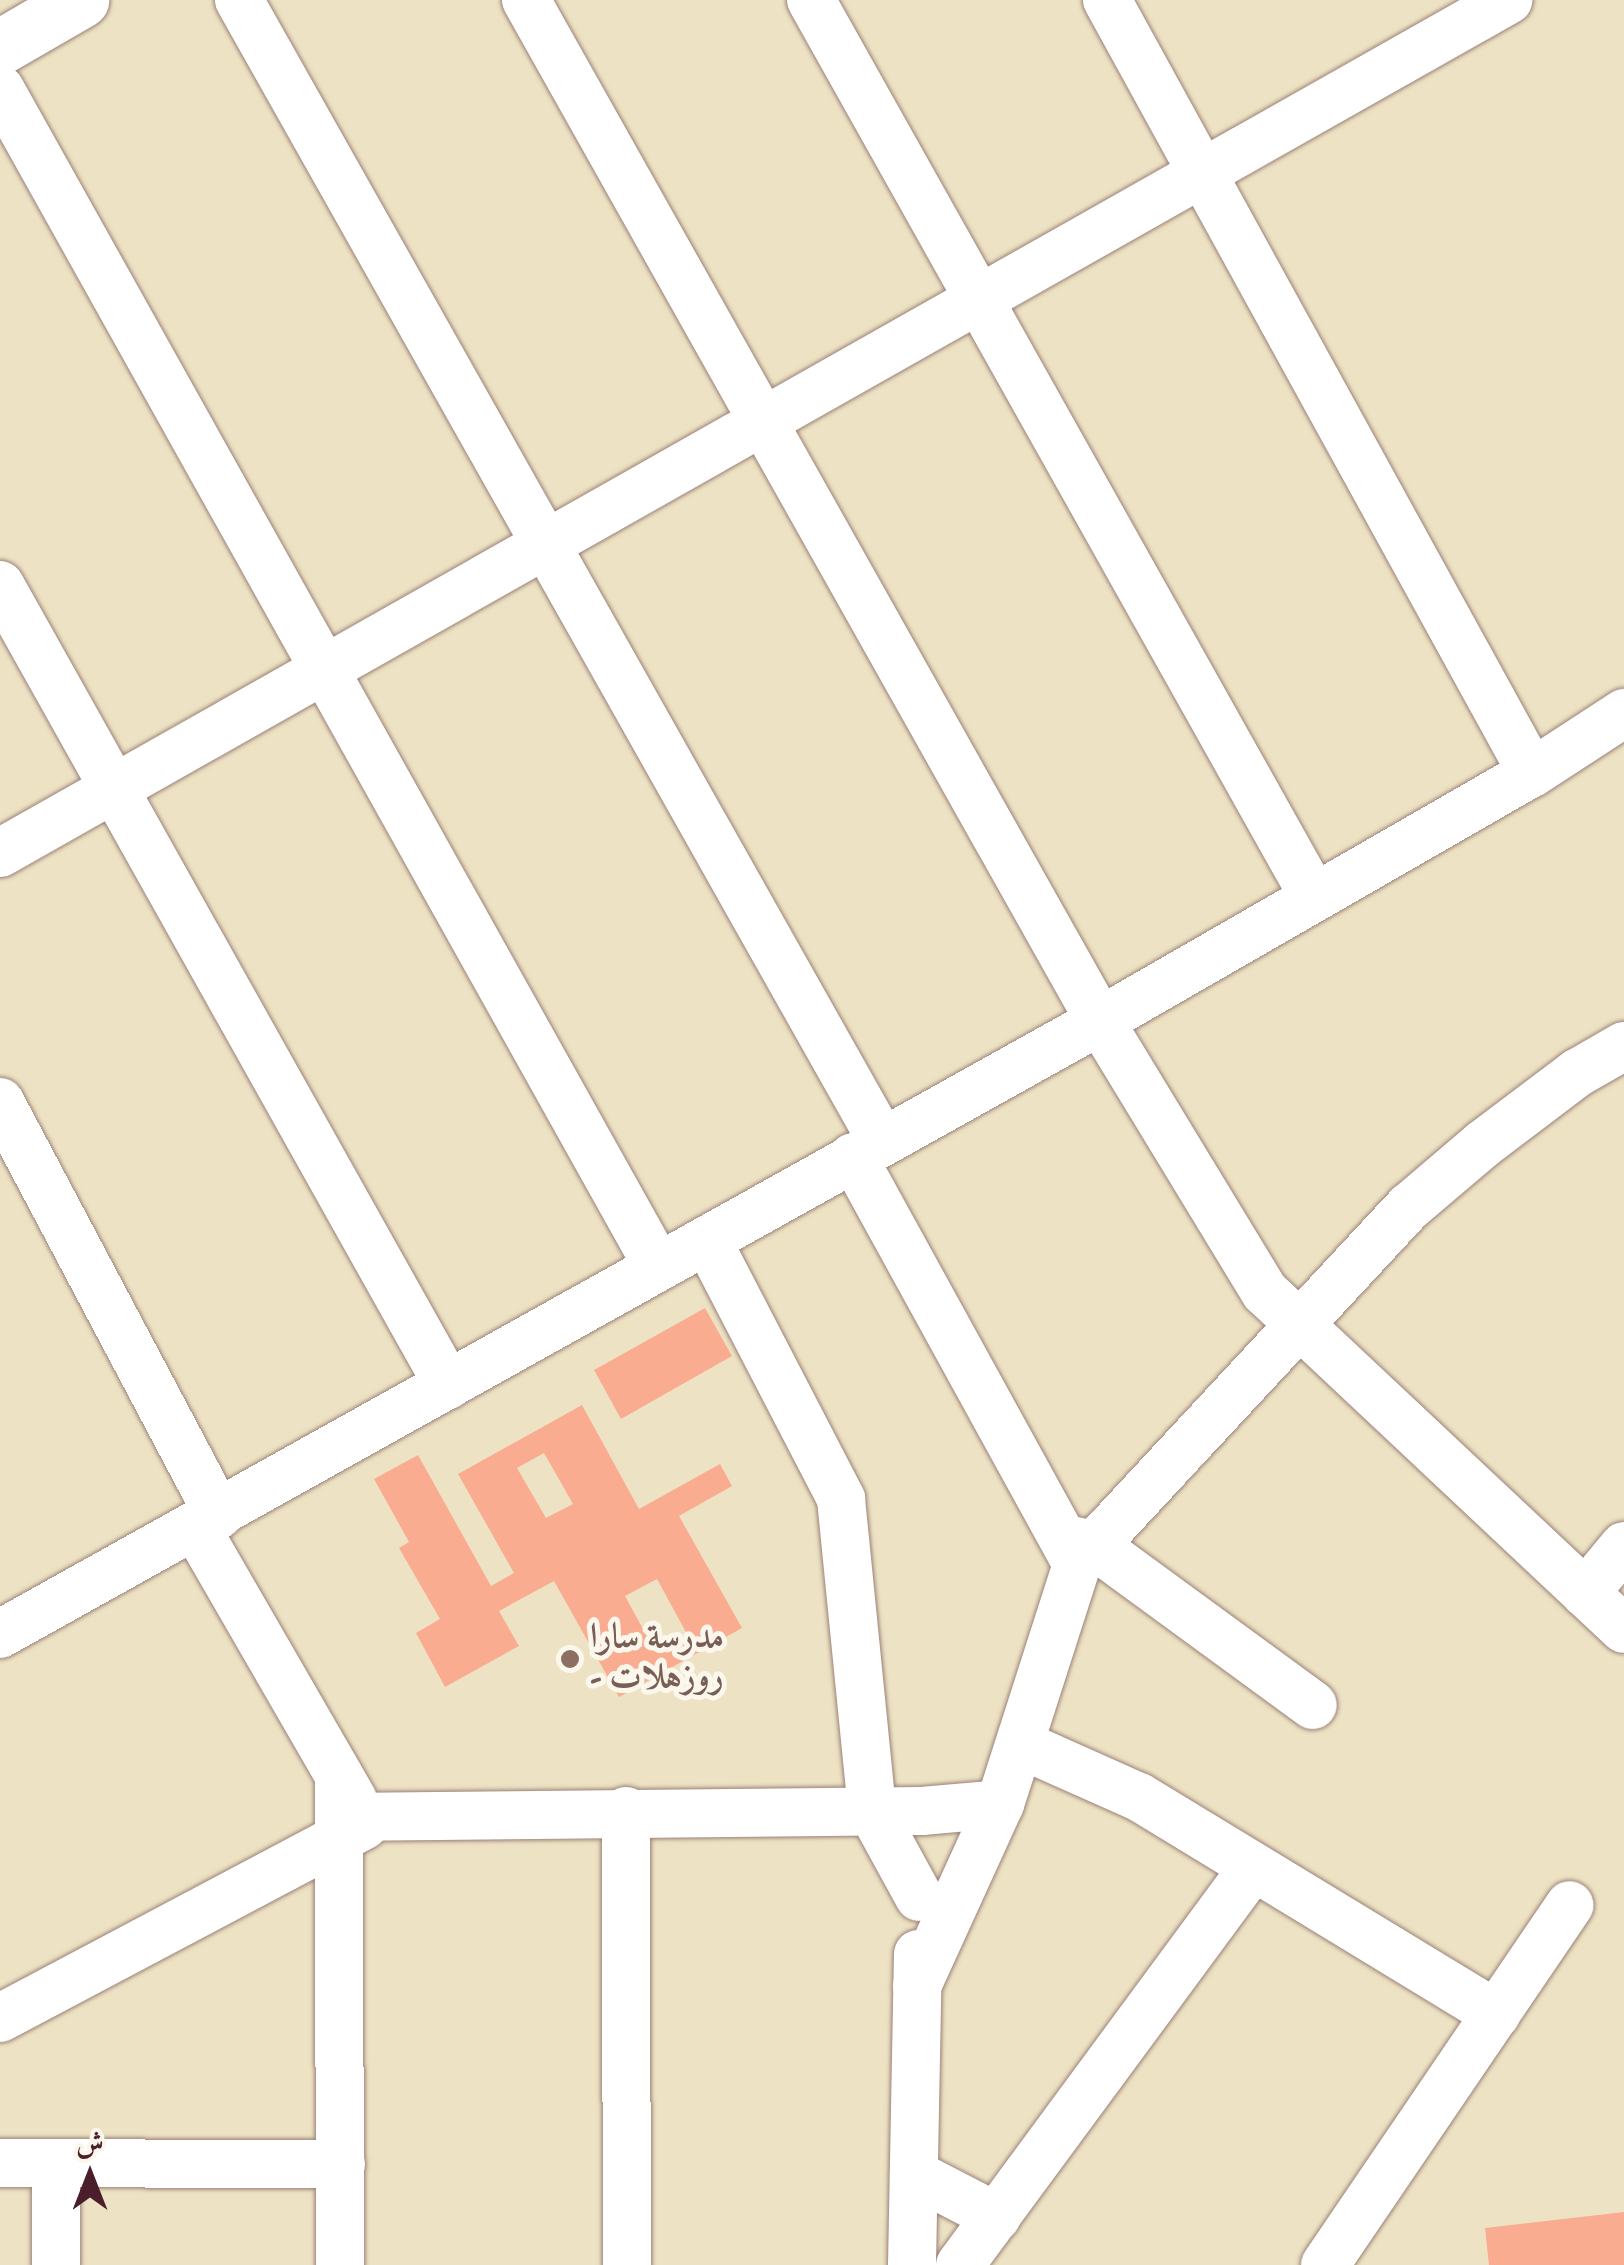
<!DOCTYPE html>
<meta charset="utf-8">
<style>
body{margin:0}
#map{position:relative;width:1624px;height:2265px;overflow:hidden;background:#ede3c4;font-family:"Sorts Mill Goudy",Amiri,serif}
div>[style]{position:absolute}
.building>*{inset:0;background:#faac91}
.roads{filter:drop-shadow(0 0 2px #9c8178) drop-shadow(0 0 2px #9c8178)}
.street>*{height:48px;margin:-24px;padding:0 24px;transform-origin:24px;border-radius:24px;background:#fff}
.secondary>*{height:55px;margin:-27.5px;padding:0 27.5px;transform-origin:27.5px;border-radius:27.5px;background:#fff}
.dots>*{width:28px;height:28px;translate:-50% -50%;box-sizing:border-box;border:5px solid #fbf7ec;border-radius:50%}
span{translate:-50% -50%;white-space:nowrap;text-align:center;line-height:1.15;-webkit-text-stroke:10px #fbf7ec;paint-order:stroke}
.education-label{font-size:35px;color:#785e54;font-weight:700}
.left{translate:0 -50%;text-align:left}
.north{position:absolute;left:40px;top:2125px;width:100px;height:100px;-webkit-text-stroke:8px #fbf7ec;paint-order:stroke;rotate:0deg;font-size:28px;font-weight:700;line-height:40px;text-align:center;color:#4a1f2b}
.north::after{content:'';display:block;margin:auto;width:35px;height:45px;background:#4a1f2b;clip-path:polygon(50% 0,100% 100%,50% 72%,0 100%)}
</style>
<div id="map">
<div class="building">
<div style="clip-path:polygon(705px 1308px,732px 1356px,621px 1419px,594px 1370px)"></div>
<div style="clip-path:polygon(evenodd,582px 1405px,639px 1509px,720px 1464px,732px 1486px,679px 1516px,742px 1628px,619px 1697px,554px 1581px,499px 1611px,519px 1646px,445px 1687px,416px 1633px,440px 1619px,399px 1548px,409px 1542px,374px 1479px,418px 1455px,491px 1586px,514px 1573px,458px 1474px,582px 1405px,544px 1453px,573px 1504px,546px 1518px,517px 1468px,544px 1453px,582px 1405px,657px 1579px,687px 1634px,655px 1651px,625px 1596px,657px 1579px)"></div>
<div style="clip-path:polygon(1624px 2212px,1624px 2265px,1489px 2265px,1485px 2228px)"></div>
</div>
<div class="roads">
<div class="street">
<div style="left:239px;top:0;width:1310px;rotate:60.6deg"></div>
<div style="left:526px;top:0;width:1171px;rotate:60.66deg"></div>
<div style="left:1100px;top:1021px;width:317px;rotate:58.7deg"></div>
<div style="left:1265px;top:1292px;width:492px;rotate:43.2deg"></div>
<div style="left:811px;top:0;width:1028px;rotate:60.72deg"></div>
<div style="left:1107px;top:0;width:882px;rotate:61.2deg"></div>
<div style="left:0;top:89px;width:1349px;rotate:60.81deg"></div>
<div style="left:0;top:585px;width:917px;rotate:60.75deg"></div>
<div style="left:0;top:853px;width:1733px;rotate:-29.49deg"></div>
<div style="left:0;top:1102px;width:467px;rotate:62.1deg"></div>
<div style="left:853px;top:1157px;width:465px;rotate:61.2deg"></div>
<div style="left:707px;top:1240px;width:292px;rotate:62.6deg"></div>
<div style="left:841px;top:1499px;width:314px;rotate:84.3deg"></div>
<div style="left:872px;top:1811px;width:98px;rotate:61.3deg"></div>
<div style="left:195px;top:1526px;width:316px;rotate:60deg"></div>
<div style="left:1066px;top:1539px;width:29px;rotate:12deg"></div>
<div style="left:1094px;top:1545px;width:271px;rotate:36.2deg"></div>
<div style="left:1585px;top:1593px;width:61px;rotate:-50.3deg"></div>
<div style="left:0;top:1634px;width:1259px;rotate:-29.13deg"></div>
<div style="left:1100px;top:1021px;width:498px;rotate:-29.9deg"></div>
<div style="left:1532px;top:773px;width:110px;rotate:-33.1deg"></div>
<div style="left:1022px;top:1745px;width:128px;rotate:24deg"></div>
<div style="left:1139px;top:1797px;width:418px;rotate:31.3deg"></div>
<div style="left:339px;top:1776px;width:489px;rotate:89.9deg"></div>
<div style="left:626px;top:1811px;width:454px;rotate:89.9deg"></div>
<div style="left:340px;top:1817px;width:582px;rotate:-0.59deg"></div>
<div style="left:922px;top:1811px;width:78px;rotate:-5.1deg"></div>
<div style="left:917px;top:1986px;width:200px;rotate:-65.5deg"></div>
<div style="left:1000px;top:1804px;width:252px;rotate:-72.2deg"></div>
<div style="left:1077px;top:1564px;width:488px;rotate:-47.1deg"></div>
<div style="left:1409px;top:1207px;width:97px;rotate:-40.4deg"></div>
<div style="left:1483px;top:1144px;width:118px;rotate:-37.1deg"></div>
<div style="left:1577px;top:1073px;width:54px;rotate:-29.9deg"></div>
<div style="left:0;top:2018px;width:412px;rotate:-27.9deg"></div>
<div style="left:0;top:2163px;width:341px;rotate:0.2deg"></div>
<div style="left:914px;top:2174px;width:93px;rotate:27.4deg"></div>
<div style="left:56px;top:2265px;width:101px;rotate:-90deg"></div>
<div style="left:912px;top:2265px;width:311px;rotate:-88.9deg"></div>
<div style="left:960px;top:2265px;width:494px;rotate:-53.6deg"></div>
<div style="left:1325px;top:2265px;width:435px;rotate:-55.8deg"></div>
</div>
<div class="secondary">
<div style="left:0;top:47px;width:94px;rotate:-30.1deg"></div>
</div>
</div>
<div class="dots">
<div style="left:570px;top:1659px;background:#8d6e63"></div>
</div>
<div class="education-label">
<span class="left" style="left:590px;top:1659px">مدرسة سارا<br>- روزهلات</span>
</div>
<div class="north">ش</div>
</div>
